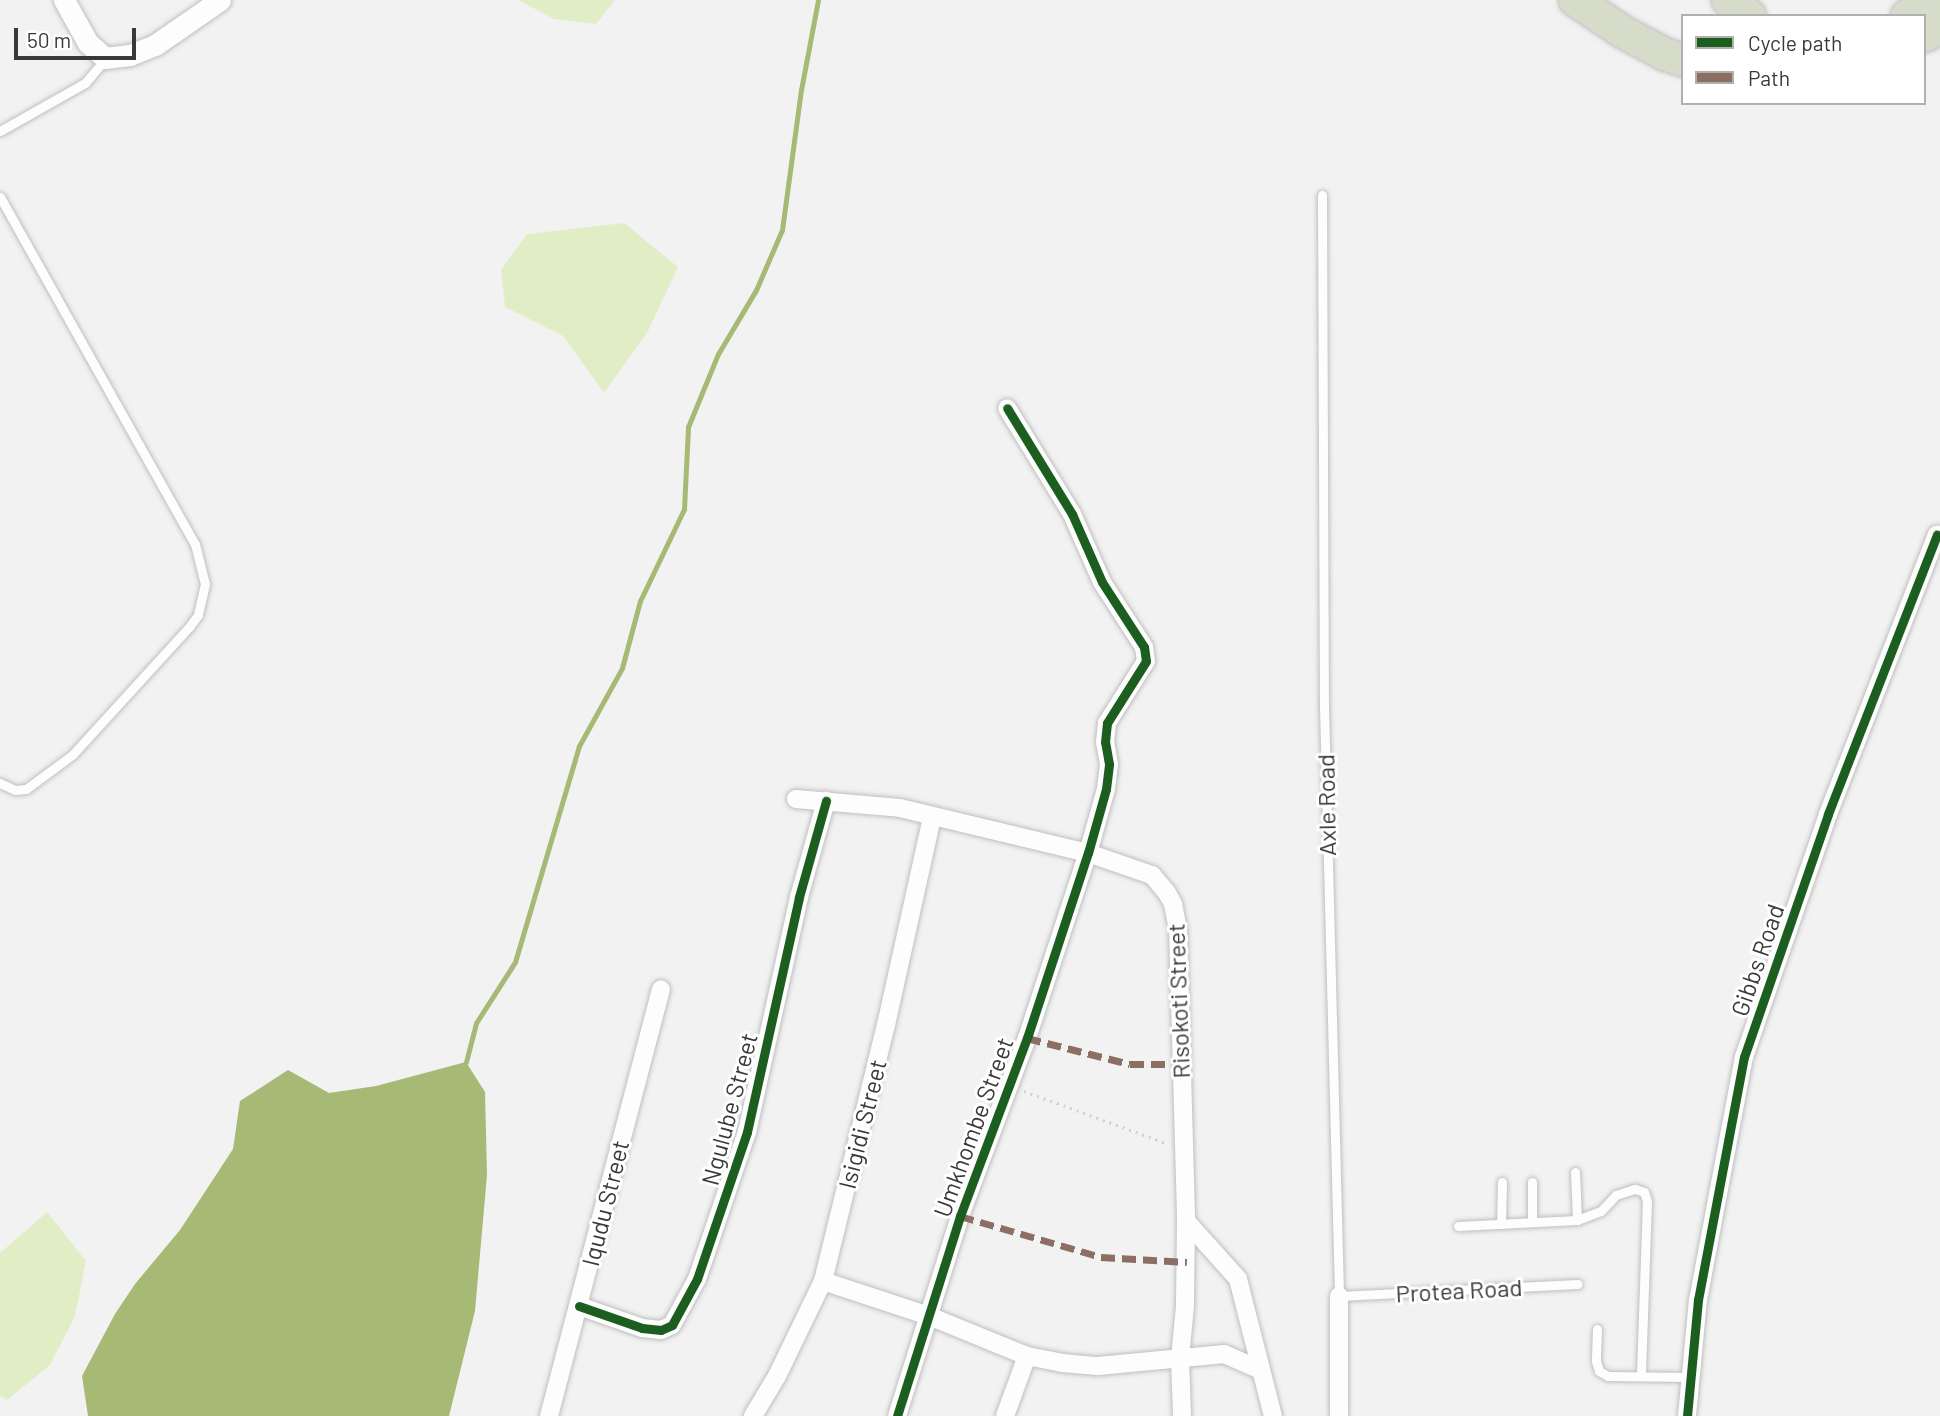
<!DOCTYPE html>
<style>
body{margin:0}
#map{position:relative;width:1940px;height:1416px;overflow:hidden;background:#f2f2f2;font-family:Barlow,sans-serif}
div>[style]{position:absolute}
.green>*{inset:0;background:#e1eec5}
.water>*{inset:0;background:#a6b975}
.stream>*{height:5px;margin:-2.5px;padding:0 2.5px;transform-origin:2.5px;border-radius:2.5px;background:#a6b975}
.path>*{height:2.5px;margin-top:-1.25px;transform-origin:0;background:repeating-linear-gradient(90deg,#d1d1d1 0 2px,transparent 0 7px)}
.roads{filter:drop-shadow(0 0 2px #bfbfbe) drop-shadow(0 0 2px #bfbfbe)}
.service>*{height:9px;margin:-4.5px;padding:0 4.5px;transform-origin:4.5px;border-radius:4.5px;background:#fdfdfd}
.minor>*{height:18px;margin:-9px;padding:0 9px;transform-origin:9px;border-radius:9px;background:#fdfdfd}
.tertiary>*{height:21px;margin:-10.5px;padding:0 10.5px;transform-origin:10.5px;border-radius:10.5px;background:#fdfdfd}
.motorway>*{height:32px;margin:-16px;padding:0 16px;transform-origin:16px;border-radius:16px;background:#d7dbca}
.quiet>*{height:7px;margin-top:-3.5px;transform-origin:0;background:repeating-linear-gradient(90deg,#8d6e63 0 14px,transparent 0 21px)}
.cycleway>*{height:9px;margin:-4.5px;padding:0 4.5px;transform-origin:4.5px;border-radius:4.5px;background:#1b5e20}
span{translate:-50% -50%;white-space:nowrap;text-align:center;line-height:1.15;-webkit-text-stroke:6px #fff;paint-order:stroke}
.street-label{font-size:24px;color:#393938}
.legend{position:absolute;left:1681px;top:14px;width:245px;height:91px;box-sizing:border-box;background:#fff;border:2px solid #b0b0af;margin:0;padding:9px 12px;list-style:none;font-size:21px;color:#393938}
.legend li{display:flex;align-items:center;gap:14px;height:35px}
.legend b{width:35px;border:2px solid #b0b0af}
.scale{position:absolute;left:14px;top:28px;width:122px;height:32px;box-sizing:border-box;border:4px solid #393938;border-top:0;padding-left:9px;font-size:21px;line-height:24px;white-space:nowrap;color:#393938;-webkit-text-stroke:5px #fff;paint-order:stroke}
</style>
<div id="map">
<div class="green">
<div style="clip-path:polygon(518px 0,615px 0,596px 24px,554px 19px)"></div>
<div style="clip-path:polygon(624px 223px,678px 267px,648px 331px,604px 393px,563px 336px,505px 307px,501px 270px,527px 234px)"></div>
<div style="clip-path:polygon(47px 1212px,86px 1261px,75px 1316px,50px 1365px,7px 1400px,0 1396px,0 1253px)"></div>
</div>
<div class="water">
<div style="clip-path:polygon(466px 1062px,485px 1092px,487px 1175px,475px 1311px,449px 1416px,88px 1416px,82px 1376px,115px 1314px,135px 1284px,180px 1230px,233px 1149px,240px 1101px,288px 1070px,329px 1093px,376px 1086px)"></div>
</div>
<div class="stream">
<div style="left:466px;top:1062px;width:40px;rotate:-75.6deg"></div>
<div style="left:476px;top:1023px;width:72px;rotate:-57.4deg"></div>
<div style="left:515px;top:962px;width:225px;rotate:-73.5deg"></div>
<div style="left:579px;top:746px;width:89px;rotate:-61.1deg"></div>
<div style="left:622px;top:668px;width:69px;rotate:-75deg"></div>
<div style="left:640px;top:601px;width:102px;rotate:-64.4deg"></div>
<div style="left:684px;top:509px;width:82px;rotate:-87.2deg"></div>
<div style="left:688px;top:427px;width:79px;rotate:-67.7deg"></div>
<div style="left:718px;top:354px;width:74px;rotate:-59.3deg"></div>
<div style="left:756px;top:290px;width:65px;rotate:-66.6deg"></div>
<div style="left:782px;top:230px;width:141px;rotate:-82.3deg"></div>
<div style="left:801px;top:90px;width:92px;rotate:-79.3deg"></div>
</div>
<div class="path">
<div style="left:1024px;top:1091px;width:151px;rotate:20.1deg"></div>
</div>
<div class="roads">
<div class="service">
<div style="left:0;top:131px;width:98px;rotate:-29.5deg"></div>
<div style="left:85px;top:83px;width:30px;rotate:-50deg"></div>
<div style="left:1322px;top:195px;width:511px;rotate:89.78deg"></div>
<div style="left:1324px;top:706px;width:590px;rotate:88.54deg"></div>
<div style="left:1339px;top:1296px;width:239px;rotate:-2.9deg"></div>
<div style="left:0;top:197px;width:398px;rotate:60.7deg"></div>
<div style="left:195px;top:544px;width:41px;rotate:76deg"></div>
<div style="left:205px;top:584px;width:32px;rotate:103deg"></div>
<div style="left:198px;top:615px;width:15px;rotate:127deg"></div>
<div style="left:189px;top:627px;width:173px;rotate:132.4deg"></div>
<div style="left:72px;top:755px;width:57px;rotate:143.5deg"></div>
<div style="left:26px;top:789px;width:11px;rotate:175deg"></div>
<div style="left:15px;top:790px;width:17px;rotate:-155deg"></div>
<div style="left:1575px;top:1172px;width:48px;rotate:87.6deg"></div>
<div style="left:1532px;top:1182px;width:40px;rotate:90deg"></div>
<div style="left:1501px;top:1224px;width:42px;rotate:-88.6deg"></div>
<div style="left:1458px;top:1226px;width:119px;rotate:-2.9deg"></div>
<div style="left:1577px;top:1220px;width:26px;rotate:-21deg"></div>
<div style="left:1601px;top:1211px;width:22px;rotate:-47deg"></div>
<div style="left:1616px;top:1195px;width:20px;rotate:-18deg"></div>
<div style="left:1635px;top:1189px;width:9px;rotate:18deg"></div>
<div style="left:1644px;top:1192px;width:9px;rotate:72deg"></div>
<div style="left:1647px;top:1201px;width:175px;rotate:92deg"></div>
<div style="left:1597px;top:1329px;width:32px;rotate:92deg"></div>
<div style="left:1596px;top:1361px;width:10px;rotate:73deg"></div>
<div style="left:1599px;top:1371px;width:10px;rotate:29deg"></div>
<div style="left:1608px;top:1376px;width:81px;rotate:0.7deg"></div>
</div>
<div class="minor">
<div style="left:796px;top:799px;width:104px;rotate:4.9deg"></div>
<div style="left:900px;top:808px;width:193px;rotate:13.5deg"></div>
<div style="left:1088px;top:853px;width:68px;rotate:19deg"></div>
<div style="left:1152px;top:875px;width:23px;rotate:50deg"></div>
<div style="left:1167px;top:893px;width:13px;rotate:61deg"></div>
<div style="left:1173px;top:904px;width:25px;rotate:79deg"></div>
<div style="left:1178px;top:929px;width:292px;rotate:88.4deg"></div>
<div style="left:1186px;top:1221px;width:85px;rotate:90.7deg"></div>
<div style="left:1185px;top:1306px;width:52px;rotate:95.5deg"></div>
<div style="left:1180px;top:1358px;width:58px;rotate:88deg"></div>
<div style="left:1186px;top:1221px;width:78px;rotate:48.1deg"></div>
<div style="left:1238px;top:1279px;width:141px;rotate:75.7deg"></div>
<div style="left:823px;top:1281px;width:112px;rotate:18.3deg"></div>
<div style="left:929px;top:1316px;width:106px;rotate:22.2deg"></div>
<div style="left:1027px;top:1356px;width:36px;rotate:11deg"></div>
<div style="left:1062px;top:1363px;width:36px;rotate:5deg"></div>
<div style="left:1098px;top:1366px;width:127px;rotate:-5.4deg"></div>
<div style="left:1224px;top:1354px;width:40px;rotate:23.4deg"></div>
<div style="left:579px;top:1306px;width:67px;rotate:19.2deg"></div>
<div style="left:642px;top:1328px;width:19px;rotate:6deg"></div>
<div style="left:661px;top:1330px;width:12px;rotate:-24deg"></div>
<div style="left:672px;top:1325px;width:52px;rotate:-61.5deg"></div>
<div style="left:697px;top:1279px;width:155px;rotate:-71.2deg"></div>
<div style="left:747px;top:1132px;width:241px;rotate:-77.5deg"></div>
<div style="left:799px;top:897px;width:100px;rotate:-74.3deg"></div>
<div style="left:549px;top:1416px;width:441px;rotate:-75.3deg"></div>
<div style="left:753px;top:1416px;width:47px;rotate:-59deg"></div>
<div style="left:777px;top:1376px;width:106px;rotate:-64.2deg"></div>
<div style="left:823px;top:1281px;width:264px;rotate:-76.2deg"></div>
<div style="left:886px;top:1025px;width:213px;rotate:-77.5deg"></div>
<div style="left:897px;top:1416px;width:210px;rotate:-72.5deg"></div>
<div style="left:960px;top:1216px;width:190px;rotate:-69.4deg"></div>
<div style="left:1027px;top:1038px;width:195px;rotate:-71.8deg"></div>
<div style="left:1088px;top:853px;width:66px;rotate:-74.3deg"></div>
<div style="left:1106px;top:789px;width:25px;rotate:-83deg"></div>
<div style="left:1109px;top:764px;width:22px;rotate:-100deg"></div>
<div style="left:1105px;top:742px;width:19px;rotate:-84deg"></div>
<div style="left:1107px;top:723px;width:73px;rotate:-57.8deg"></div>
<div style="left:1146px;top:661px;width:14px;rotate:-98deg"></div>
<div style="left:1144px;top:647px;width:77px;rotate:-122.9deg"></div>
<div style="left:1102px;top:582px;width:74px;rotate:-113.8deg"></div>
<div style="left:1072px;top:514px;width:124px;rotate:-121.5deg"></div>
<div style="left:1005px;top:1416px;width:64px;rotate:-69.9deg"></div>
<div style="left:1339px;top:1416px;width:120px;rotate:-90deg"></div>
<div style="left:1687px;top:1416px;width:117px;rotate:-84.6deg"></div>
<div style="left:1698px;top:1300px;width:247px;rotate:-79.3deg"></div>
<div style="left:1744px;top:1057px;width:257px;rotate:-70.9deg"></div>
<div style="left:1828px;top:814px;width:300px;rotate:-68.7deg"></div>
</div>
<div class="tertiary">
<div style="left:64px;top:0;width:49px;rotate:60.8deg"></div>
<div style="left:88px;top:43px;width:23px;rotate:41deg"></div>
<div style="left:105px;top:58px;width:25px;rotate:-7deg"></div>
<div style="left:130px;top:55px;width:27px;rotate:-22deg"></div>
<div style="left:155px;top:45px;width:79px;rotate:-34.7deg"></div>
</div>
<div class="motorway">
<div style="left:1575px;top:0;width:58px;rotate:33.7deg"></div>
<div style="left:1623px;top:32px;width:47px;rotate:28.2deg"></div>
<div style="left:1664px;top:54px;width:20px;rotate:18deg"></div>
<div style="left:1728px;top:0;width:27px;rotate:36deg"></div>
<div style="left:1907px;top:16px;width:29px;rotate:-34deg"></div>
<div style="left:1924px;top:36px;width:18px;rotate:-27deg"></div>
</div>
</div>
<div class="quiet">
<div style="left:1027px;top:1038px;width:106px;rotate:14.2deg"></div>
<div style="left:1130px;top:1064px;width:50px"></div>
<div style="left:960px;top:1216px;width:147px;rotate:16.2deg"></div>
<div style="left:1101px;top:1257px;width:86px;rotate:3.3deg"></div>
</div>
<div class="cycleway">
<div style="left:579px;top:1306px;width:67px;rotate:19.2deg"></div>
<div style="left:642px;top:1328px;width:19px;rotate:6deg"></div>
<div style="left:661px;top:1330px;width:12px;rotate:-24deg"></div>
<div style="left:672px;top:1325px;width:52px;rotate:-61.5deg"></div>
<div style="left:697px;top:1279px;width:155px;rotate:-71.2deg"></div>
<div style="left:747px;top:1132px;width:241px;rotate:-77.5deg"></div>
<div style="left:799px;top:897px;width:100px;rotate:-74.3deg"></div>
<div style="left:897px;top:1416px;width:210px;rotate:-72.5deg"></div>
<div style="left:960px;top:1216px;width:190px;rotate:-69.4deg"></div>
<div style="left:1027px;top:1038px;width:195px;rotate:-71.8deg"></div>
<div style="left:1088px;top:853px;width:66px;rotate:-74.3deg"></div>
<div style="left:1106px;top:789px;width:25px;rotate:-83deg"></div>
<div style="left:1109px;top:764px;width:22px;rotate:-100deg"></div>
<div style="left:1105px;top:742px;width:19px;rotate:-84deg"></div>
<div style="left:1107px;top:723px;width:73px;rotate:-57.8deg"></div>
<div style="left:1146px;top:661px;width:14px;rotate:-98deg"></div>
<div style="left:1144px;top:647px;width:77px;rotate:-122.9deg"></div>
<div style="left:1102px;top:582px;width:74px;rotate:-113.8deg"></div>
<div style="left:1072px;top:514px;width:124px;rotate:-121.5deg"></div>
<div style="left:1687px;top:1416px;width:117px;rotate:-84.6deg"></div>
<div style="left:1698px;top:1300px;width:247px;rotate:-79.3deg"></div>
<div style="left:1744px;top:1057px;width:257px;rotate:-70.9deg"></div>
<div style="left:1828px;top:814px;width:300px;rotate:-68.7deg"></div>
</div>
<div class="street-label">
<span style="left:1326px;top:805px;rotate:-91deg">Axle Road</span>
<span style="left:1757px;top:960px;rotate:-71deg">Gibbs Road</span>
<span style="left:1178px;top:1001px;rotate:-92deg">Risokoti Street</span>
<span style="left:729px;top:1109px;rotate:-75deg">Ngulube Street</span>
<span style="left:862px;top:1124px;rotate:-76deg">Isigidi Street</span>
<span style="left:973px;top:1127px;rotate:-70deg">Umkhombe Street</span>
<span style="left:605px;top:1203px;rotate:-76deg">Iqudu Street</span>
<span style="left:1459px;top:1290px;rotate:-3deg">Protea Road</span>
</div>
<ul class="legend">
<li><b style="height:9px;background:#1b5e20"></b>Cycle path</li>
<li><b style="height:9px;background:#8d6e63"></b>Path</li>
</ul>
<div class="scale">50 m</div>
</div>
